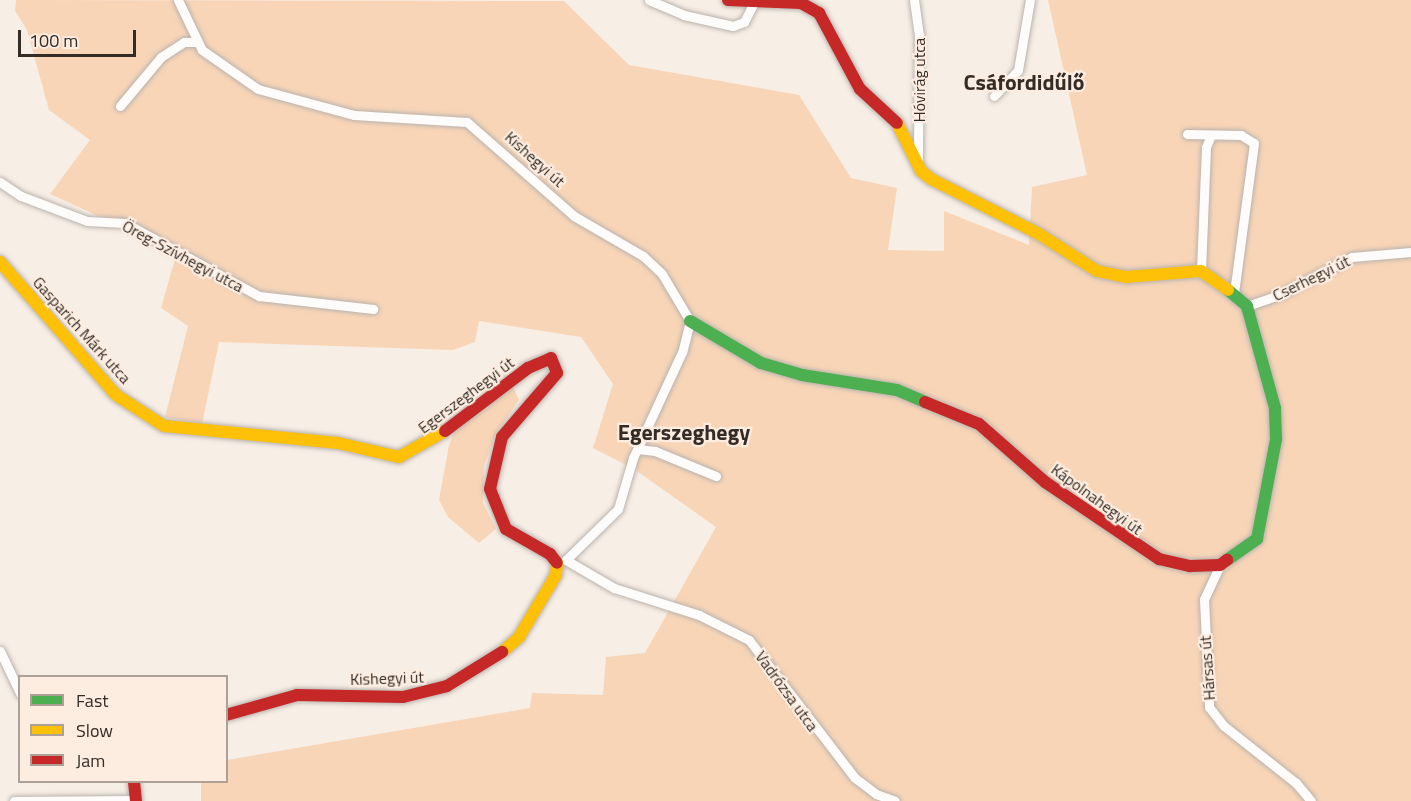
<!DOCTYPE html>
<meta charset="utf-8">
<style>
body{margin:0}
#map{position:relative;width:1411px;height:801px;overflow:hidden;background:#f7eee6;font-family:"Titillium Web",sans-serif}
div>[style]{position:absolute}
.green>*{inset:0;background:#f8d5b7}
.roads{filter:drop-shadow(0 0 2px #bab3ad) drop-shadow(0 0 2px #bab3ad)}
.street>*{height:9px;margin:-4.5px;padding:0 4.5px;transform-origin:4.5px;border-radius:4.5px;background:#fefcfb}
.fast>*{height:12px;margin:-6px;padding:0 6px;transform-origin:6px;border-radius:6px;background:#4caf50}
.slow>*{height:12px;margin:-6px;padding:0 6px;transform-origin:6px;border-radius:6px;background:#ffc107}
.jam>*{height:12px;margin:-6px;padding:0 6px;transform-origin:6px;border-radius:6px;background:#c62828}
span{translate:-50% -50%;white-space:nowrap;text-align:center;line-height:1.15;-webkit-text-stroke:4.5px #fdede0;paint-order:stroke}
.street-label{font-size:16px;color:#342d27}
.district-label{font-size:22px;color:#342d27;font-weight:700}
.legend{position:absolute;left:18px;top:675px;width:210px;height:108px;box-sizing:border-box;background:#fdede0;border:2px solid #ada096;margin:0;padding:8px 10px;list-style:none;font-size:18px;color:#342d27}
.legend li{display:flex;align-items:center;gap:12px;height:30px}
.legend b{width:30px;border:2px solid #ada096}
.scale{position:absolute;left:18px;top:30px;width:118px;height:27px;box-sizing:border-box;border:3px solid #342d27;border-top:0;padding-left:8px;font-size:18px;line-height:21px;white-space:nowrap;color:#342d27;-webkit-text-stroke:4px #fdede0;paint-order:stroke}
</style>
<div id="map">
<div class="green">
<div style="clip-path:polygon(16px 0,564px 1px,629px 65px,799px 95px,851px 178px,897px 188px,888px 250px,944px 251px,944px 211px,1029px 245px,1032px 187px,1087px 175px,1048px 0,1411px 0,1411px 801px,201px 801px,201px 782px,226px 782px,227px 760px,530px 708px,532px 693px,603px 695px,606px 657px,645px 653px,716px 527px,634px 469px,593px 448px,613px 384px,581px 337px,479px 321px,475px 342px,453px 350px,219px 342px,202px 424px,165px 417px,188px 326px,161px 308px,177px 252px,50px 194px,90px 140px,49px 110px,27px 30px,15px 11px)"></div>
<div style="clip-path:polygon(513px 387px,519px 400px,495px 435px,484px 466px,483px 503px,496px 529px,479px 543px,448px 517px,439px 500px,449px 445px,455px 431px)"></div>
</div>
<div class="roads">
<div class="street">
<div style="left:178px;top:0;width:55px;rotate:64.4deg"></div>
<div style="left:202px;top:50px;width:68px;rotate:34.9deg"></div>
<div style="left:258px;top:89px;width:99px;rotate:15.2deg"></div>
<div style="left:354px;top:115px;width:113px;rotate:3.5deg"></div>
<div style="left:467px;top:122px;width:142px;rotate:41.3deg"></div>
<div style="left:574px;top:216px;width:80px;rotate:30.1deg"></div>
<div style="left:643px;top:256px;width:26px;rotate:43deg"></div>
<div style="left:662px;top:274px;width:55px;rotate:59.2deg"></div>
<div style="left:690px;top:321px;width:32px;rotate:104deg"></div>
<div style="left:682px;top:352px;width:117px;rotate:114.8deg"></div>
<div style="left:633px;top:458px;width:53px;rotate:106.4deg"></div>
<div style="left:618px;top:509px;width:73px;rotate:135.6deg"></div>
<div style="left:566px;top:560px;width:56px;rotate:30.3deg"></div>
<div style="left:614px;top:588px;width:89px;rotate:17.6deg"></div>
<div style="left:699px;top:615px;width:56px;rotate:26.6deg"></div>
<div style="left:749px;top:640px;width:174px;rotate:52.5deg"></div>
<div style="left:855px;top:778px;width:26px;rotate:37deg"></div>
<div style="left:876px;top:794px;width:20px;rotate:20deg"></div>
<div style="left:649px;top:0;width:38px;rotate:23deg"></div>
<div style="left:684px;top:15px;width:50px;rotate:12.7deg"></div>
<div style="left:733px;top:26px;width:12px;rotate:-20deg"></div>
<div style="left:744px;top:22px;width:20px;rotate:-63deg"></div>
<div style="left:914px;top:0;width:37px;rotate:82deg"></div>
<div style="left:919px;top:37px;width:123px;rotate:90.5deg"></div>
<div style="left:994px;top:96px;width:35px;rotate:-47deg"></div>
<div style="left:1018px;top:70px;width:71px;rotate:-80.3deg"></div>
<div style="left:120px;top:106px;width:64px;rotate:-50.1deg"></div>
<div style="left:161px;top:57px;width:27px;rotate:-33deg"></div>
<div style="left:184px;top:42px;width:12px"></div>
<div style="left:1187px;top:134px;width:54px;rotate:1.1deg"></div>
<div style="left:1241px;top:135px;width:15px;rotate:32deg"></div>
<div style="left:1254px;top:143px;width:150px;rotate:97.6deg"></div>
<div style="left:0;top:182px;width:25px;rotate:34deg"></div>
<div style="left:21px;top:196px;width:71px;rotate:20.7deg"></div>
<div style="left:87px;top:221px;width:38px;rotate:3deg"></div>
<div style="left:125px;top:223px;width:153px;rotate:28.6deg"></div>
<div style="left:259px;top:296px;width:115px;rotate:6.5deg"></div>
<div style="left:1201px;top:271px;width:124px;rotate:-87.7deg"></div>
<div style="left:1206px;top:147px;width:13px;rotate:-67deg"></div>
<div style="left:1247px;top:306px;width:36px;rotate:-19deg"></div>
<div style="left:1281px;top:294px;width:80px;rotate:-27.5deg"></div>
<div style="left:1352px;top:257px;width:59px;rotate:-4.8deg"></div>
<div style="left:638px;top:449px;width:17px;rotate:7deg"></div>
<div style="left:655px;top:451px;width:66px;rotate:22.3deg"></div>
<div style="left:1220px;top:565px;width:38px;rotate:115deg"></div>
<div style="left:1204px;top:599px;width:108px;rotate:87.3deg"></div>
<div style="left:1209px;top:707px;width:24px;rotate:52deg"></div>
<div style="left:1224px;top:726px;width:92px;rotate:38.4deg"></div>
<div style="left:1296px;top:783px;width:23px;rotate:50deg"></div>
<div style="left:0;top:651px;width:47px;rotate:64.5deg"></div>
<div style="left:14px;top:801px;width:122px;rotate:-0.5deg"></div>
</div>
<div class="fast">
<div style="left:690px;top:321px;width:82px;rotate:30.6deg"></div>
<div style="left:761px;top:363px;width:43px;rotate:16.3deg"></div>
<div style="left:802px;top:375px;width:96px;rotate:9deg"></div>
<div style="left:897px;top:390px;width:30px;rotate:23deg"></div>
<div style="left:1227px;top:560px;width:37px;rotate:-35deg"></div>
<div style="left:1257px;top:539px;width:102px;rotate:-79.2deg"></div>
<div style="left:1276px;top:439px;width:31px;rotate:-92deg"></div>
<div style="left:1275px;top:408px;width:106px;rotate:-105.4deg"></div>
<div style="left:1247px;top:306px;width:25px;rotate:-140deg"></div>
</div>
<div class="slow">
<div style="left:897px;top:123px;width:54px;rotate:63.4deg"></div>
<div style="left:921px;top:171px;width:13px;rotate:39deg"></div>
<div style="left:931px;top:179px;width:121px;rotate:27deg"></div>
<div style="left:1039px;top:234px;width:69px;rotate:32.5deg"></div>
<div style="left:1097px;top:271px;width:30px;rotate:12deg"></div>
<div style="left:1126px;top:277px;width:75px;rotate:-4.6deg"></div>
<div style="left:1201px;top:271px;width:33px;rotate:35deg"></div>
<div style="left:0;top:262px;width:176px;rotate:48.9deg"></div>
<div style="left:116px;top:395px;width:57px;rotate:32.9deg"></div>
<div style="left:164px;top:426px;width:175px;rotate:5.6deg"></div>
<div style="left:338px;top:443px;width:63px;rotate:12.9deg"></div>
<div style="left:399px;top:457px;width:53px;rotate:-29.5deg"></div>
<div style="left:502px;top:652px;width:23px;rotate:-41deg"></div>
<div style="left:519px;top:637px;width:72px;rotate:-59.2deg"></div>
<div style="left:556px;top:575px;width:12px;rotate:-85deg"></div>
</div>
<div class="jam">
<div style="left:728px;top:0;width:73px;rotate:2.4deg"></div>
<div style="left:801px;top:3px;width:21px;rotate:29deg"></div>
<div style="left:819px;top:13px;width:86px;rotate:61.7deg"></div>
<div style="left:860px;top:89px;width:50px;rotate:42.6deg"></div>
<div style="left:925px;top:402px;width:58px;rotate:22.2deg"></div>
<div style="left:979px;top:424px;width:88px;rotate:41.3deg"></div>
<div style="left:1045px;top:482px;width:138px;rotate:34deg"></div>
<div style="left:1159px;top:559px;width:32px;rotate:13deg"></div>
<div style="left:1190px;top:566px;width:30px;rotate:-2deg"></div>
<div style="left:1220px;top:565px;width:9px;rotate:-36deg"></div>
<div style="left:445px;top:431px;width:104px;rotate:-37.2deg"></div>
<div style="left:528px;top:368px;width:25px;rotate:-23deg"></div>
<div style="left:551px;top:358px;width:16px;rotate:68deg"></div>
<div style="left:557px;top:373px;width:84px;rotate:130.7deg"></div>
<div style="left:502px;top:437px;width:53px;rotate:103deg"></div>
<div style="left:490px;top:489px;width:43px;rotate:68.2deg"></div>
<div style="left:506px;top:529px;width:51px;rotate:29.6deg"></div>
<div style="left:550px;top:554px;width:11px;rotate:52deg"></div>
<div style="left:226px;top:715px;width:74px;rotate:-15.7deg"></div>
<div style="left:297px;top:695px;width:106px;rotate:1.1deg"></div>
<div style="left:403px;top:697px;width:45px;rotate:-14deg"></div>
<div style="left:447px;top:686px;width:65px;rotate:-31.7deg"></div>
<div style="left:134px;top:782px;width:19px;rotate:84deg"></div>
</div>
</div>
<div class="street-label">
<span style="left:919px;top:80px;rotate:-90deg">Hóvirág utca</span>
<span style="left:535px;top:159px;rotate:42deg">Kishegyi út</span>
<span style="left:183px;top:256px;rotate:28deg">Öreg-Szívhegyi utca</span>
<span style="left:1311px;top:278px;rotate:-26deg">Cserhegyi út</span>
<span style="left:82px;top:330px;rotate:48deg">Gasparich Márk utca</span>
<span style="left:466px;top:395px;rotate:-37deg">Egerszeghegyi út</span>
<span style="left:1097px;top:499px;rotate:36deg">Kápolnahegyi út</span>
<span style="left:1207px;top:668px;rotate:-94deg">Hársas út</span>
<span style="left:387px;top:678px;rotate:-2deg">Kishegyi út</span>
<span style="left:787px;top:691px;rotate:54deg">Vadrózsa utca</span>
</div>
<div class="district-label">
<span style="left:1024px;top:83px">Csáfordidűlő</span>
<span style="left:684px;top:433px">Egerszeghegy</span>
</div>
<ul class="legend">
<li><b style="height:8px;background:#4caf50"></b>Fast</li>
<li><b style="height:8px;background:#ffc107"></b>Slow</li>
<li><b style="height:8px;background:#c62828"></b>Jam</li>
</ul>
<div class="scale">100 m</div>
</div>
